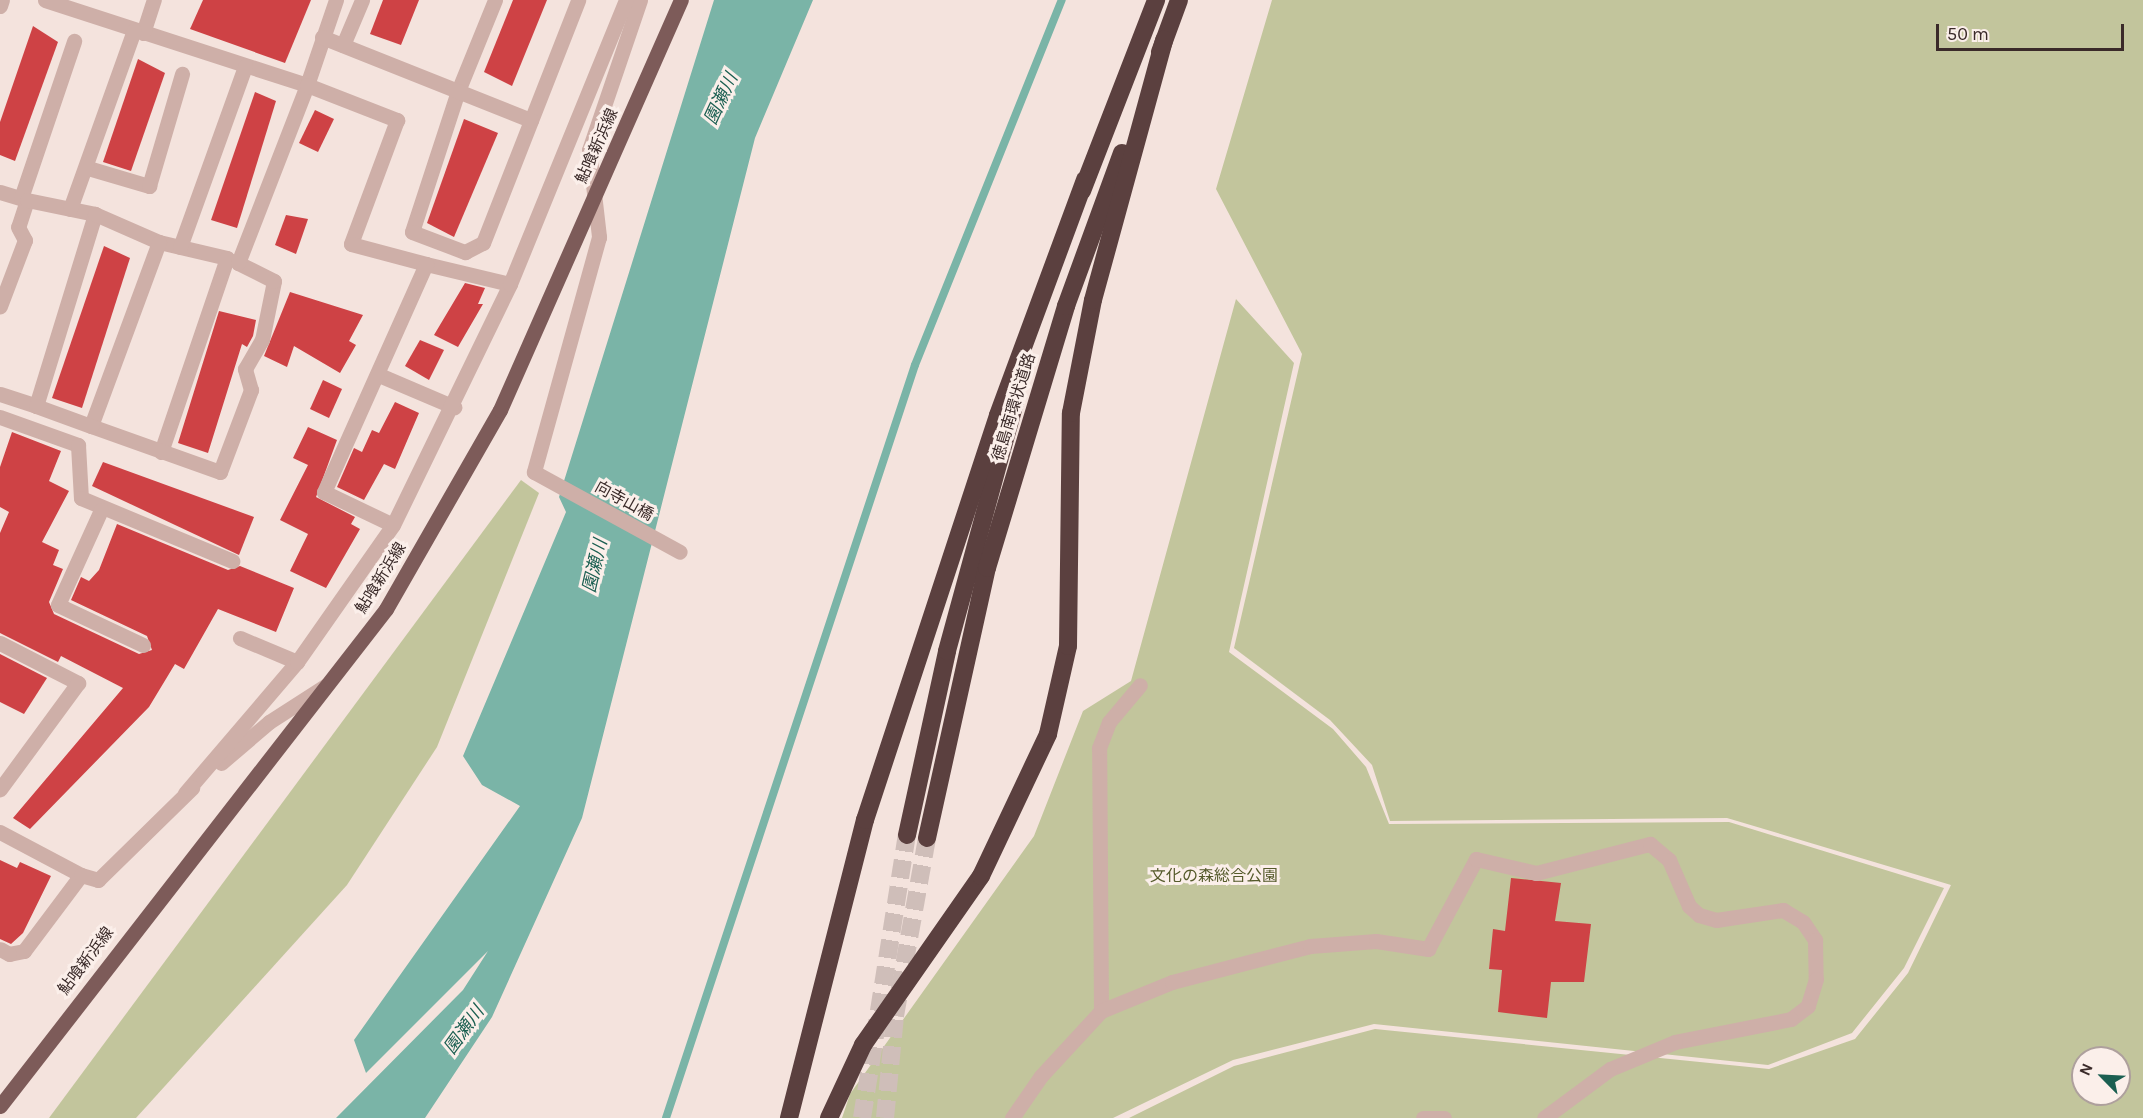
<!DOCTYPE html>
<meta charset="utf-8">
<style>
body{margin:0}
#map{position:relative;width:2143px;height:1118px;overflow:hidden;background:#f4e3dd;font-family:Karla,"Noto Sans JP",sans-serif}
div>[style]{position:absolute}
.green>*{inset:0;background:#c2c59c}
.water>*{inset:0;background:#7ab4a7}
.stream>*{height:8px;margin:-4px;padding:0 4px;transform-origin:4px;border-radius:4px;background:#7ab4a7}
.building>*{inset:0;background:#ce4245}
.highway-tunnel>*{height:18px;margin-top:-9px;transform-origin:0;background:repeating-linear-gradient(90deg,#cfbeb9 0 18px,transparent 0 27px)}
.minor>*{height:15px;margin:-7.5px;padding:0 7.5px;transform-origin:7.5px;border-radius:7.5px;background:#ceafa8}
.major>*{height:15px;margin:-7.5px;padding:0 7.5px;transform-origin:7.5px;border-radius:7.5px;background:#7d5b59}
.highway>*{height:18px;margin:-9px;padding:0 9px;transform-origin:9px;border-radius:9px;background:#5b403f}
span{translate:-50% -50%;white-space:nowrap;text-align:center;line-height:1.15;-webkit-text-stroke:6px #fbefea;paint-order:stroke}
.street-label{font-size:16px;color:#3a2a29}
.park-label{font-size:16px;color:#555a2b}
.water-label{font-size:18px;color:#1b5f51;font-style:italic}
.north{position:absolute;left:2071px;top:1046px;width:60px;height:60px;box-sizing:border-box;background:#fbefea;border:2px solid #aea09d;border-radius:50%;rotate:294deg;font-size:16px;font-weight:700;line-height:24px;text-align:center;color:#3a2a29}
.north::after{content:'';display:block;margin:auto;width:21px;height:27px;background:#1b5f51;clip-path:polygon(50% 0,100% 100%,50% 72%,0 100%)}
.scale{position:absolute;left:1936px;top:24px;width:188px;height:27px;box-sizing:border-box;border:3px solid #3a2a29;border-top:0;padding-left:8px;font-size:18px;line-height:21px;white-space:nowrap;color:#3a2a29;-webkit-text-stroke:4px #fbefea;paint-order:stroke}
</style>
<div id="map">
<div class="green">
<div style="clip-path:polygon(evenodd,1272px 0,2143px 0,2143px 1118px,1129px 1118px,1234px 1066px,1375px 1029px,1769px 1069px,1855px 1039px,1908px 973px,1951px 885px,1727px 818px,1390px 821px,1372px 765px,1330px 720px,1234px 648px,1302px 354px,1216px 189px,1272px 0,2083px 1058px,2119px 1058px,2119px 1094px,2083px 1094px,2083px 1058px)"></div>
<div style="clip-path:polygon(1236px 299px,1294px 363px,1229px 652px,1333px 729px,1366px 767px,1389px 824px,1729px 822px,1944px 888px,1904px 968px,1852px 1033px,1768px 1065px,1374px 1024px,1233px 1060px,1113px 1118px,842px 1118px,850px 1094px,1034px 836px,1083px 711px,1131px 681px)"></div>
<div style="clip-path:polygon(521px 480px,539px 493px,437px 747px,347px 885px,136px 1118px,49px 1118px)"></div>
</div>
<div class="water">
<div style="clip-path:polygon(714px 0,813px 0,755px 138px,582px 818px,492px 1017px,425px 1118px,336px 1118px,463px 990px,488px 951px,366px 1073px,354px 1040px,520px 806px,482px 785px,463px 756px,566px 512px,559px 497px)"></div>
</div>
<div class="stream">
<div style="left:666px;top:1118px;width:793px;rotate:-71.7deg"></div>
<div style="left:915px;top:365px;width:393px;rotate:-68.1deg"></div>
</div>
<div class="building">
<div style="clip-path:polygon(203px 0,311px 0,285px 63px,190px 29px)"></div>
<div style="clip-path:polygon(383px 0,419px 0,401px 45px,370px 34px)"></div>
<div style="clip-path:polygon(513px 0,547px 0,512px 86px,484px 72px)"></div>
<div style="clip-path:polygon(33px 26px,58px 42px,15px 161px,0 155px,0 122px)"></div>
<div style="clip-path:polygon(138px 59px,165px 73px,131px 171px,103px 162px)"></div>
<div style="clip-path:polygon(255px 92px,276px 101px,237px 228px,211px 220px)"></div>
<div style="clip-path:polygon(315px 110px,334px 119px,318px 152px,299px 143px)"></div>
<div style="clip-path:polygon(464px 119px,498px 133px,454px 237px,427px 223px)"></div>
<div style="clip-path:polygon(286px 215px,308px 219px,296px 254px,275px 245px)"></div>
<div style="clip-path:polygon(104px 246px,130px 258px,82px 408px,52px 398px)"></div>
<div style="clip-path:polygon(465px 283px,485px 288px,478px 304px,483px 304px,458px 347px,434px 335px)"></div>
<div style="clip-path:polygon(290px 292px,363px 315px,349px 341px,356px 345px,340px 373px,294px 346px,287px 367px,264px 356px)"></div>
<div style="clip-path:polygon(219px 311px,256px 320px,253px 336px,247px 347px,242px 344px,208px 453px,178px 443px)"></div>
<div style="clip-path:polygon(420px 340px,444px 350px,429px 380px,405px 366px)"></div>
<div style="clip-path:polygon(323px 380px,342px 389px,329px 418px,310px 409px)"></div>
<div style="clip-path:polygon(395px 402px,419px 413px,395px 469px,384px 464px,364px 500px,337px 487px,354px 448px,362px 452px,372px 430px,379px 433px)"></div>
<div style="clip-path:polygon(308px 427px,337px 440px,316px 497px,355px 517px,351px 524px,360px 529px,326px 588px,290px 571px,308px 534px,280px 520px,308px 465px,293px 458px)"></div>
<div style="clip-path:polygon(12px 432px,61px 451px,49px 481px,69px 491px,42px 542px,59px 550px,53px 565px,63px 569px,49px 602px,54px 614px,139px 654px,152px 650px,147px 636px,71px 600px,81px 577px,89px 581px,99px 570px,117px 524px,228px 570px,240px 566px,294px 588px,276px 632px,218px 609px,184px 669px,175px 664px,149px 707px,30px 829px,13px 818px,123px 688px,61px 656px,58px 662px,0 633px,0 533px,9px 512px,0 507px,0 467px)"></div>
<div style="clip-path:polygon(103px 462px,254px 517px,239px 555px,92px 486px)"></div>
<div style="clip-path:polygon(0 654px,47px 678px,24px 714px,0 702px)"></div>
<div style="clip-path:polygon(0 860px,17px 868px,20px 862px,51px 876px,23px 933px,11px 944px,0 939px)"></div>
<div style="clip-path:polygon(1511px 878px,1561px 883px,1555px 921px,1591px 924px,1584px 982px,1551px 982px,1547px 1018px,1498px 1012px,1502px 970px,1489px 969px,1493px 929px,1505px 931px)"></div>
</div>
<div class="highway-tunnel">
<div style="left:862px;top:1118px;width:287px;rotate:-81deg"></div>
<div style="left:885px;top:1118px;width:102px;rotate:-84.4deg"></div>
<div style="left:895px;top:1016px;width:181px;rotate:-79.8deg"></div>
</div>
<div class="minor">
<div style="left:45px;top:0;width:275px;rotate:18deg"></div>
<div style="left:307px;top:85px;width:90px;rotate:-71.2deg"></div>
<div style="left:495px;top:0;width:98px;rotate:112.1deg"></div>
<div style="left:458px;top:91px;width:148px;rotate:108.1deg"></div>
<div style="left:412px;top:232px;width:57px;rotate:20.7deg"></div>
<div style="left:465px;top:252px;width:20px;rotate:-27deg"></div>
<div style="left:483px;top:243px;width:261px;rotate:-68.6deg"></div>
<div style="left:640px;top:0;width:158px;rotate:108.8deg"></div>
<div style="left:589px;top:150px;width:88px;rotate:83.4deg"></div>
<div style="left:599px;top:237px;width:244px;rotate:105.5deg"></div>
<div style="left:534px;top:472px;width:166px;rotate:28.7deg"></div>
<div style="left:0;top:6px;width:6px;rotate:-72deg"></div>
<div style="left:143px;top:33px;width:35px;rotate:-72deg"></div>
<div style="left:322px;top:37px;width:225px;rotate:21.7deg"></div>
<div style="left:343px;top:45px;width:49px;rotate:-67.1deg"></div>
<div style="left:88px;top:168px;width:64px;rotate:16.4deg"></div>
<div style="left:149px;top:186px;width:117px;rotate:-73.6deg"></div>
<div style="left:0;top:192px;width:28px;rotate:17deg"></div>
<div style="left:27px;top:200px;width:28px;rotate:108deg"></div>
<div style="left:18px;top:227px;width:15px;rotate:62deg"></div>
<div style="left:25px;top:240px;width:71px;rotate:110.7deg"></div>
<div style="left:21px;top:198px;width:166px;rotate:-71.3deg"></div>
<div style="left:27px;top:200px;width:69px;rotate:11.6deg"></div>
<div style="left:70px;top:209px;width:190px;rotate:-70.3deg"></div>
<div style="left:159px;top:242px;width:70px;rotate:13.2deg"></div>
<div style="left:227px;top:258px;width:205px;rotate:108.8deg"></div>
<div style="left:180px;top:247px;width:192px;rotate:-70.2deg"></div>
<div style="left:426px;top:264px;width:86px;rotate:13.4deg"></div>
<div style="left:379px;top:375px;width:82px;rotate:23.1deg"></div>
<div style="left:0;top:394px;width:38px;rotate:18deg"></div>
<div style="left:36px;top:406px;width:201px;rotate:-72.9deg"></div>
<div style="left:95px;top:214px;width:70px;rotate:23.6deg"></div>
<div style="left:159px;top:242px;width:196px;rotate:110.3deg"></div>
<div style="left:91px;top:426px;width:137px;rotate:19.6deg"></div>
<div style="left:220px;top:472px;width:88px;rotate:-69.3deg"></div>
<div style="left:251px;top:390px;width:22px;rotate:-106deg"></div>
<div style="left:245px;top:369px;width:34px;rotate:-60deg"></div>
<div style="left:262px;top:340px;width:60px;rotate:-78.5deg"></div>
<div style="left:274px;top:281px;width:40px;rotate:-153.4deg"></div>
<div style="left:238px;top:263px;width:191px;rotate:-68.8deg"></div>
<div style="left:307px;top:85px;width:97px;rotate:21.3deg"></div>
<div style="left:397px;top:120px;width:132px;rotate:110.4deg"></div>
<div style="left:351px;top:244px;width:78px;rotate:14.9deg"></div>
<div style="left:426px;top:264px;width:250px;rotate:114.1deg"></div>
<div style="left:324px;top:492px;width:76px;rotate:25.6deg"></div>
<div style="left:36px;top:406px;width:59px;rotate:20deg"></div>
<div style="left:0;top:417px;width:83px;rotate:19.7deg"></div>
<div style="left:78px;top:445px;width:53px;rotate:86.8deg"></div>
<div style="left:81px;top:498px;width:164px;rotate:22.6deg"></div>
<div style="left:101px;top:510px;width:104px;rotate:114.4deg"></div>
<div style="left:58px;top:605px;width:94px;rotate:25.2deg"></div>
<div style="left:240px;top:638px;width:62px;rotate:22.8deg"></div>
<div style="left:0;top:643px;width:88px;rotate:27.1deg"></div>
<div style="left:78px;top:683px;width:132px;rotate:126.3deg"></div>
<div style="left:221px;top:763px;width:63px;rotate:-40.5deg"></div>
<div style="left:269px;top:722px;width:67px;rotate:-32.7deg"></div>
<div style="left:185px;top:793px;width:172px;rotate:-49.5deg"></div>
<div style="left:297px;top:662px;width:167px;rotate:-55deg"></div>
<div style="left:393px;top:525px;width:268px;rotate:-64.1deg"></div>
<div style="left:510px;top:284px;width:307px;rotate:-67.8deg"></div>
<div style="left:0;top:832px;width:92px;rotate:28deg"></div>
<div style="left:81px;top:875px;width:95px;rotate:126.9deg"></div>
<div style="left:24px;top:951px;width:15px;rotate:169deg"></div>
<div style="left:9px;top:954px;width:10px;rotate:-151deg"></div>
<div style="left:81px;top:875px;width:18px;rotate:16deg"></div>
<div style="left:98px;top:880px;width:132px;rotate:-44.4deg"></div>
<div style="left:1101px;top:1011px;width:263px;rotate:-90.4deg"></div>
<div style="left:1099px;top:748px;width:28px;rotate:-69deg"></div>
<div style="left:1109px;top:722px;width:48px;rotate:-50deg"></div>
<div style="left:1012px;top:1118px;width:51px;rotate:-55.4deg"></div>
<div style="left:1041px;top:1076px;width:88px;rotate:-47.3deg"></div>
<div style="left:1101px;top:1011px;width:77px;rotate:-22.2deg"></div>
<div style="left:1172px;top:982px;width:143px;rotate:-14.6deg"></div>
<div style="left:1310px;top:946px;width:66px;rotate:-4.3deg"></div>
<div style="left:1376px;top:941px;width:53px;rotate:8.7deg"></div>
<div style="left:1428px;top:949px;width:102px;rotate:-61.9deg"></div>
<div style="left:1476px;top:859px;width:62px;rotate:13.1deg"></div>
<div style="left:1536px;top:873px;width:118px;rotate:-14.3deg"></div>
<div style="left:1650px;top:844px;width:25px;rotate:40deg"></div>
<div style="left:1669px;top:860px;width:50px;rotate:66.5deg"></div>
<div style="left:1689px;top:906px;width:13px;rotate:42deg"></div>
<div style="left:1699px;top:915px;width:18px;rotate:16deg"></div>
<div style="left:1716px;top:920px;width:68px;rotate:-8.5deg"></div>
<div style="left:1783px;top:910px;width:23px;rotate:31deg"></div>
<div style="left:1803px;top:922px;width:22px;rotate:56deg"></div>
<div style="left:1815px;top:940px;width:39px;rotate:89deg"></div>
<div style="left:1816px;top:979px;width:28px;rotate:107deg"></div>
<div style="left:1808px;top:1006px;width:21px;rotate:143deg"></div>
<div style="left:1791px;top:1019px;width:118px;rotate:168.8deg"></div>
<div style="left:1675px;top:1042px;width:70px;rotate:157.4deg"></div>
<div style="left:1610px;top:1069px;width:82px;rotate:143.4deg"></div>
<div style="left:1423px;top:1118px;width:21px"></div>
</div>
<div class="major">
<div style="left:0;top:1106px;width:629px;rotate:-52.16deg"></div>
<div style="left:386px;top:609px;width:229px;rotate:-60.2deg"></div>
<div style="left:500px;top:410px;width:448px;rotate:-66.2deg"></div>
</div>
<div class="highway">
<div style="left:1160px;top:52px;width:55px;rotate:-69.9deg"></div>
<div style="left:1082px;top:191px;width:205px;rotate:-68.8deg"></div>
<div style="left:907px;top:835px;width:188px;rotate:-77.7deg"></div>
<div style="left:947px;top:651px;width:257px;rotate:-74.7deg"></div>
<div style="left:927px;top:838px;width:277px;rotate:-77.5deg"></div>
<div style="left:987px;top:568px;width:274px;rotate:-73.2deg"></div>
<div style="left:1066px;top:306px;width:163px;rotate:-69.9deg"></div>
<div style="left:789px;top:1118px;width:308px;rotate:-75.7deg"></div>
<div style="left:865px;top:820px;width:426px;rotate:-71.8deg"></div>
<div style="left:998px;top:415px;width:251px;rotate:-69.7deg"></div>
<div style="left:829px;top:1118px;width:81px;rotate:-65deg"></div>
<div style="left:863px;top:1045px;width:206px;rotate:-55.1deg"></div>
<div style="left:981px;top:876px;width:157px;rotate:-64.7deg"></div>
<div style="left:1048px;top:734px;width:90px;rotate:-77.2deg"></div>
<div style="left:1068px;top:646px;width:233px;rotate:-89.3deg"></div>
<div style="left:1071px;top:413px;width:115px;rotate:-79deg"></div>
<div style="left:1093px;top:300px;width:270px;rotate:-74.7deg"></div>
</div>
<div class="street-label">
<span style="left:597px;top:146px;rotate:-66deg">鮎喰新浜線</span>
<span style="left:1014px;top:407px;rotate:-73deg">徳島南環状道路</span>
<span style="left:624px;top:501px;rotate:29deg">向寺山橋</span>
<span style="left:381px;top:578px;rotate:-58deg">鮎喰新浜線</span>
<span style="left:86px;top:961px;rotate:-53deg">鮎喰新浜線</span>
</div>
<div class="park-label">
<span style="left:1214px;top:876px">文化の森総合公園</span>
</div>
<div class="water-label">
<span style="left:721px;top:99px;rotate:-65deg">園瀬川</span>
<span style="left:595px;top:566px;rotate:-77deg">園瀬川</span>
<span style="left:464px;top:1030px;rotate:-54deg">園瀬川</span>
</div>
<div class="north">N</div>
<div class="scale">50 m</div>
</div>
